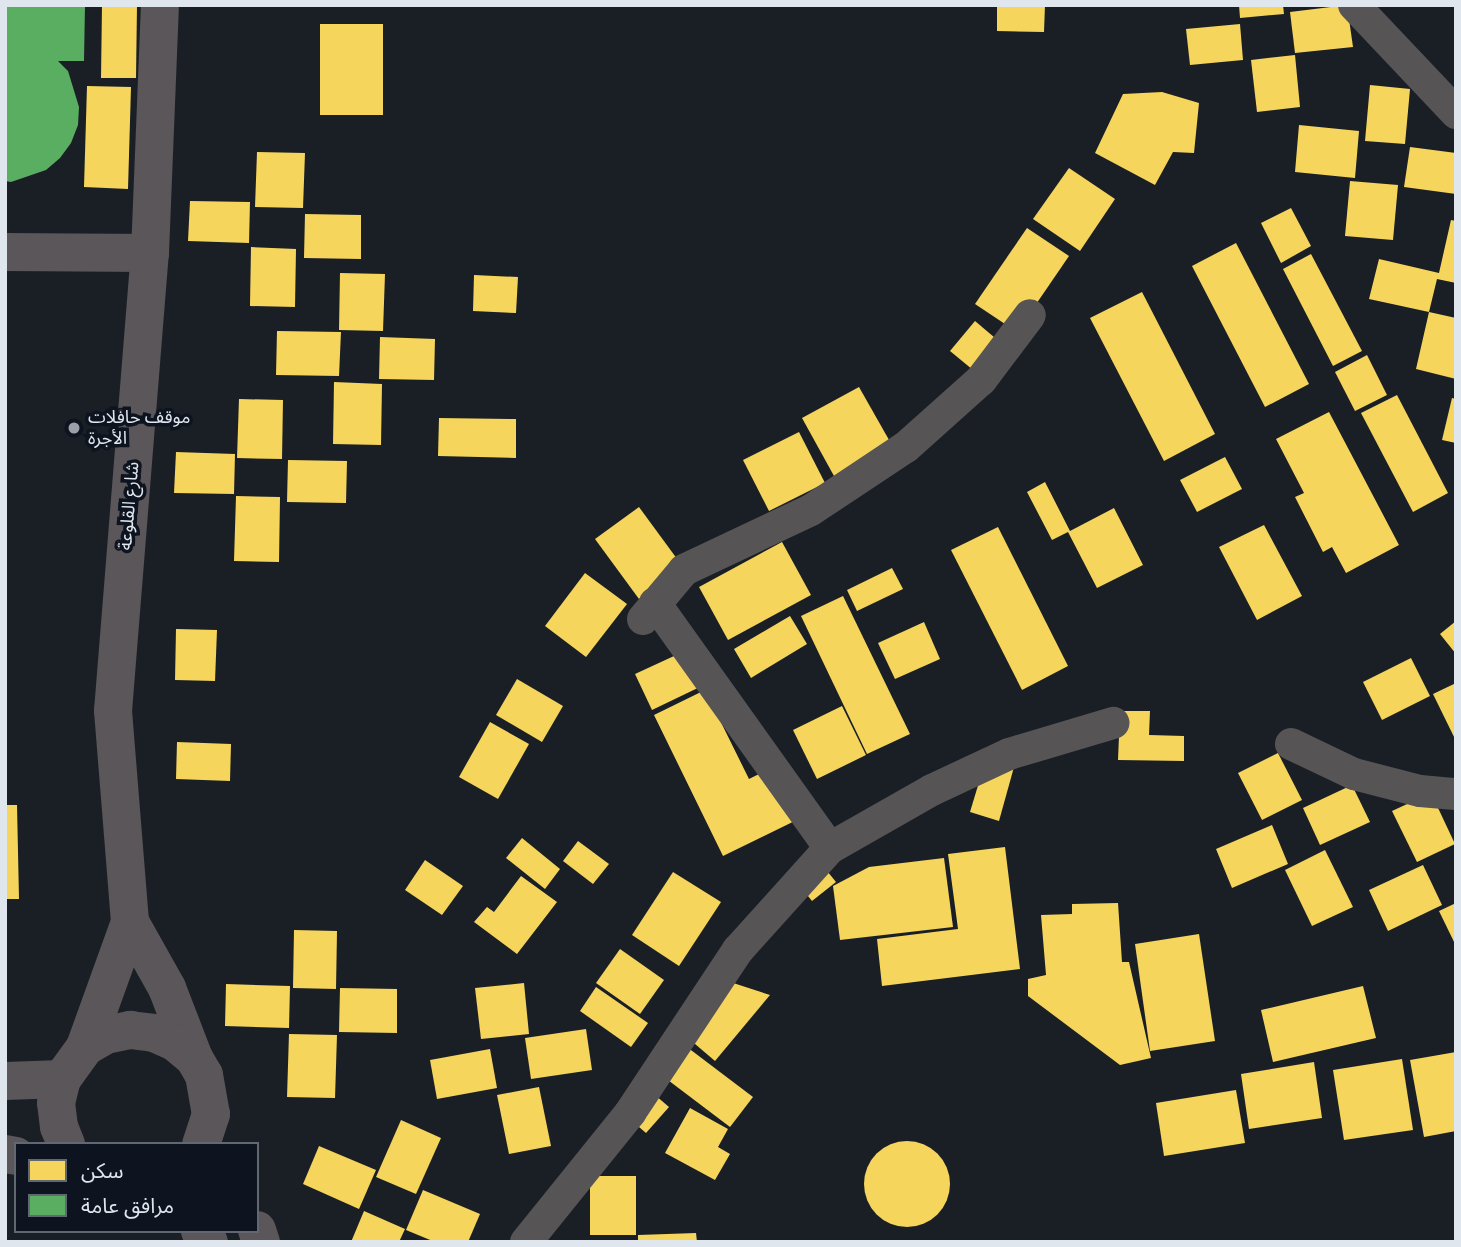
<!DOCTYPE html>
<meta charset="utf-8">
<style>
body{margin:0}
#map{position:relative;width:1461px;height:1247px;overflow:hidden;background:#1a1f26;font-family:Merriweather,"Noto Sans Arabic",serif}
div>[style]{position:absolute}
.homes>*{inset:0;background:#f6d55c}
.round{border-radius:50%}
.public>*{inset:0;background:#5aae61}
.street>*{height:32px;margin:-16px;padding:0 16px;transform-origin:16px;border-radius:16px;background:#575456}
.secondary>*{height:38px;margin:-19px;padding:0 19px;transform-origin:19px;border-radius:19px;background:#5a5659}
.dots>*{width:19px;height:19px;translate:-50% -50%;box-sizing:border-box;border:4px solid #0d1420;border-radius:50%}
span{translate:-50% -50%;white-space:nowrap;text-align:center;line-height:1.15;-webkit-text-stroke:7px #0d1420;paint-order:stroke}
.poi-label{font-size:18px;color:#e0e6ee}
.left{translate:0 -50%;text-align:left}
.street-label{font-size:18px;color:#e0e6ee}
.frame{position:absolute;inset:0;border:7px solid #e0e6ee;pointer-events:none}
.legend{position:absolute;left:14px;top:1142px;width:245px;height:91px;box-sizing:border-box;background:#0d1420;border:2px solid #616872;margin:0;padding:9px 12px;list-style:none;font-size:21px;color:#e0e6ee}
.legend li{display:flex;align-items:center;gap:14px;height:35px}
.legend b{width:35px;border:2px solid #616872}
</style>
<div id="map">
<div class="homes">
<div style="clip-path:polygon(102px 5px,137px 5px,136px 78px,101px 78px)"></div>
<div style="clip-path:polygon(997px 5px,1045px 5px,1044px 32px,997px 31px)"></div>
<div style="clip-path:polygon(1239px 5px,1283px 5px,1284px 14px,1240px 18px)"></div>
<div style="clip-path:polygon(1347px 5px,1353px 47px,1295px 53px,1290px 12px)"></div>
<div style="clip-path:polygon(320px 24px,383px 24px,383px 115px,320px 115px)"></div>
<div style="clip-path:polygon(1240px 24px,1243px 60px,1190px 65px,1186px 29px)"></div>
<div style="clip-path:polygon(1295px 55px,1300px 107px,1257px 112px,1251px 60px)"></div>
<div style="clip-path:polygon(1370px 85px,1410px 89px,1405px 144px,1365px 141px)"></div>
<div style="clip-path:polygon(87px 86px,131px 87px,128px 189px,84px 187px)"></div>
<div style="clip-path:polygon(1162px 92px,1199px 103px,1194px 153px,1173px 152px,1155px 185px,1095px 153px,1123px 94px)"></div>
<div style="clip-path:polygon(1299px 125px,1359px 131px,1355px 178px,1295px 172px)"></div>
<div style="clip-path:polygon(1410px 147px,1456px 153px,1456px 194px,1404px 187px)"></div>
<div style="clip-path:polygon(257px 152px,305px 153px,303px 208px,255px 207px)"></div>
<div style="clip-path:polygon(1069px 168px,1115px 199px,1080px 251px,1033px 219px)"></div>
<div style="clip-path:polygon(1350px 181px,1398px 185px,1393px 240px,1345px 236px)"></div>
<div style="clip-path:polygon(190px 201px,250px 202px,249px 243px,188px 241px)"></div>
<div style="clip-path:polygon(1291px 208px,1311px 246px,1281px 263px,1261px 223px)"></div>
<div style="clip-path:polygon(305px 214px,361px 215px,361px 259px,304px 258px)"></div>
<div style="clip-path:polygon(1451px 220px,1456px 221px,1456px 283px,1437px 279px,1429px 312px,1369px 299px,1379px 259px,1439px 273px)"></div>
<div style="clip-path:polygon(1027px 228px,1069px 256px,1017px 332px,975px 304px)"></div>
<div style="clip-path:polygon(1236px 243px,1309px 384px,1265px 407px,1192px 266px)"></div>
<div style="clip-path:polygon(251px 247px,296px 249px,295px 307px,250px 306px)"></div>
<div style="clip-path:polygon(1311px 254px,1362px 351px,1333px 366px,1283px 269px)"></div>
<div style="clip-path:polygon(340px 273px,385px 274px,383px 331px,339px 330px)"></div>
<div style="clip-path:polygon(474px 275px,518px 277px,516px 313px,473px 311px)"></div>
<div style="clip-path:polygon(1142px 292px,1215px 434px,1164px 461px,1090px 318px)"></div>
<div style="clip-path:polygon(1429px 312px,1456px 318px,1456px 379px,1416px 369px)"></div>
<div style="clip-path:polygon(975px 321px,1014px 354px,990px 384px,950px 351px)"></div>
<div style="clip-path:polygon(277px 331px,341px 332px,339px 376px,276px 375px)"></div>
<div style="clip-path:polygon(380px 337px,435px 339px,434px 380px,379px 379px)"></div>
<div style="clip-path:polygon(1367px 355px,1387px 395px,1355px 411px,1335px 372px)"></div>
<div style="clip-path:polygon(334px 382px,382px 384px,381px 445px,333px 444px)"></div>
<div style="clip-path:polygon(859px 387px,897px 454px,839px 485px,802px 418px)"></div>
<div style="clip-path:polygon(1397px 395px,1448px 493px,1413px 512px,1361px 413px)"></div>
<div style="clip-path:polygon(1452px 398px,1456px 399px,1456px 443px,1442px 440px)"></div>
<div style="clip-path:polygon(239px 399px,283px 400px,282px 459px,237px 458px)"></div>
<div style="clip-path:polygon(1329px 412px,1399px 545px,1346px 573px,1332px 547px,1323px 552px,1295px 497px,1304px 493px,1276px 439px)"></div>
<div style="clip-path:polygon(439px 418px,516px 419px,516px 458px,438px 456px)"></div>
<div style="clip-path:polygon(799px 432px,825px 483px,769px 511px,743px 460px)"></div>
<div style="clip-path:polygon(176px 452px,235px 454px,234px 494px,174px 493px)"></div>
<div style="clip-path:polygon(1225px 457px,1242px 489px,1197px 512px,1180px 480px)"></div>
<div style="clip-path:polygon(288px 460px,347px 461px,346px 503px,287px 502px)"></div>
<div style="clip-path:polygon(1045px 482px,1070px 531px,1114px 508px,1143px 565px,1097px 588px,1068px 532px,1052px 540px,1027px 492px)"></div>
<div style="clip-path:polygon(236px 496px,280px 497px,279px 562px,234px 561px)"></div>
<div style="clip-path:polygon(639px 507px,683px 567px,639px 599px,595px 539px)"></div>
<div style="clip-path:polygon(1264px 525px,1302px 596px,1257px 620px,1219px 547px)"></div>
<div style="clip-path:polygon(998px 527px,1068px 666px,1022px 690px,951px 550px)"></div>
<div style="clip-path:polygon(782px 542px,811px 595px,728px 640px,699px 587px)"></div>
<div style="clip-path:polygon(892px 568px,903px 589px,857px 611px,847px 590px)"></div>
<div style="clip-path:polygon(585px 573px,627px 604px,586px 657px,545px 626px)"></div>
<div style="clip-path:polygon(843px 596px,910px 734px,867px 754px,801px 616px)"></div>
<div style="clip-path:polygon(790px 616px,807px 644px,751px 678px,734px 649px)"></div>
<div style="clip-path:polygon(1456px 621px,1456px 654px,1440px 634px)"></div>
<div style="clip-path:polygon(924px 622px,940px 659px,895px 679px,878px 643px)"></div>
<div style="clip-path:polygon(176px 629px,217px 630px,215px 681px,175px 680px)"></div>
<div style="clip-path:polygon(687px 650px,704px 685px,652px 710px,635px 674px)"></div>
<div style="clip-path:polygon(1411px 658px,1430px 696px,1382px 720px,1363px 682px)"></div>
<div style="clip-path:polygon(517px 679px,563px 706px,542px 742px,496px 715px)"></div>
<div style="clip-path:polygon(1456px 683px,1456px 741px,1433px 694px)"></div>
<div style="clip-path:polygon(705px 690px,749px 779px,785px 761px,811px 813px,723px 856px,654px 715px)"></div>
<div style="clip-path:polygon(842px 706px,866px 755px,817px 779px,793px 730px)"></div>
<div style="clip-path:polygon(1120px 711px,1150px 711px,1149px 735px,1184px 736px,1184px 761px,1118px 760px)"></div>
<div style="clip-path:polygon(490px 722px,529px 744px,498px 799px,459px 777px)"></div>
<div style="clip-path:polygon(177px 742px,231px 744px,230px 781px,176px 779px)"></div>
<div style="clip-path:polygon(1278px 753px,1302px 800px,1262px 820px,1238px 773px)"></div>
<div style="clip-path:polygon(986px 759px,1014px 767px,999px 821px,970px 812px)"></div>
<div style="clip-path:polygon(1352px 785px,1370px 822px,1320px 845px,1303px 808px)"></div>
<div style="clip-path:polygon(1431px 793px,1455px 844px,1417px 862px,1392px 811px)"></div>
<div style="clip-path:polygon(5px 805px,17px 805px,19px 899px,5px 899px)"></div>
<div style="clip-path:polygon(1272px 825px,1288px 864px,1232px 888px,1216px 849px)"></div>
<div style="clip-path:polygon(522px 838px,560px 869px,545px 889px,506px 858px)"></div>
<div style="clip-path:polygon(578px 841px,609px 864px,593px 884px,563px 861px)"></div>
<div style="clip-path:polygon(1005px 847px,1020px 969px,882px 986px,877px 939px,958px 929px,948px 854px)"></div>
<div style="clip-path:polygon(1325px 850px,1353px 907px,1312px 926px,1285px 870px)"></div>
<div style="clip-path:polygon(944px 858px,953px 927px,840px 940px,833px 886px,869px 867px)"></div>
<div style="clip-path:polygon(425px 860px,463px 886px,442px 915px,405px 890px)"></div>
<div style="clip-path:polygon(819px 861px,836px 882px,812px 901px,795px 880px)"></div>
<div style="clip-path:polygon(1423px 865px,1442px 905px,1388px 931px,1369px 890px)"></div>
<div style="clip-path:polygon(673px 872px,721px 902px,679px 966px,632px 935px)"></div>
<div style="clip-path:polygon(521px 876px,557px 902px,517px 954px,474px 922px,487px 907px,494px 912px)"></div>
<div style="clip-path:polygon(1118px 903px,1122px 962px,1129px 962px,1151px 1058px,1120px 1065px,1028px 996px,1028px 979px,1046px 975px,1041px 915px,1072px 914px,1072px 904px)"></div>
<div style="clip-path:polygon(1456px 903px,1456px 946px,1439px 911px)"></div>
<div style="clip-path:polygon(294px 930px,337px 931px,336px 989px,293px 988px)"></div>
<div style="clip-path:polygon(1199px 934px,1215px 1041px,1150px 1051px,1135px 944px)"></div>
<div style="clip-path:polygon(620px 949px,664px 980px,640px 1014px,596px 983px)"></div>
<div style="clip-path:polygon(724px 980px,770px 995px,715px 1061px,681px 1032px)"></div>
<div style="clip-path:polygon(524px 983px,529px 1034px,481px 1039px,475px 988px)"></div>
<div style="clip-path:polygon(226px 984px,290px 986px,289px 1028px,225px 1026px)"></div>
<div style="clip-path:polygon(1363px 986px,1376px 1038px,1273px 1062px,1261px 1010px)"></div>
<div style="clip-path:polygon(596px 987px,648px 1023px,631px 1047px,580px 1011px)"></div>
<div style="clip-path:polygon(340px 988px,397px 989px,397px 1033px,339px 1032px)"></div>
<div style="clip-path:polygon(586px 1029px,592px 1070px,531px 1079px,525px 1038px)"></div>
<div style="clip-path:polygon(289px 1034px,337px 1035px,335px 1098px,287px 1097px)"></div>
<div style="clip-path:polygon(679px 1041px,753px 1097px,730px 1127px,656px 1071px)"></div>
<div style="clip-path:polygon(490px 1049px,497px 1088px,437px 1099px,430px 1060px)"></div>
<div style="clip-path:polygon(1456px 1052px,1456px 1131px,1424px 1137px,1410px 1060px)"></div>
<div style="clip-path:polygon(1402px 1059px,1413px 1130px,1344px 1140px,1333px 1070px)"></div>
<div style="clip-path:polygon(1314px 1062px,1322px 1118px,1249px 1129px,1241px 1074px)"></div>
<div style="clip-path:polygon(539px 1087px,551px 1146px,509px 1154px,497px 1095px)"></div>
<div style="clip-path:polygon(1236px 1090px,1245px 1143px,1164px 1156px,1156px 1103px)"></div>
<div style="clip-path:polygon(655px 1095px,669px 1107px,646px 1133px,632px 1121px)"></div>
<div style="clip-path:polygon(690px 1108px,728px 1129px,718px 1147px,730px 1154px,715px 1180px,665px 1153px)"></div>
<div style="clip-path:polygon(401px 1120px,441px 1138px,416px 1194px,376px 1177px)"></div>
<div class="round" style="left:864px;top:1141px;width:86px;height:86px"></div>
<div style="clip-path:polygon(319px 1146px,376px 1170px,359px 1209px,303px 1184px)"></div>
<div style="clip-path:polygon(590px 1176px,636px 1176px,636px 1235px,590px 1235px)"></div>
<div style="clip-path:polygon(423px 1190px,480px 1214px,468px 1242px,435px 1242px,406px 1230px)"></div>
<div style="clip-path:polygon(364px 1211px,405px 1229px,399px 1242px,351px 1242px)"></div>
<div style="clip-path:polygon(696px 1233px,697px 1242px,638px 1242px,638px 1235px)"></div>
</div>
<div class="public">
<div style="clip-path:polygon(5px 5px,85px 5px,84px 61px,58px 61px,68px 71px,79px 107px,78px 125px,71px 143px,60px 158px,46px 170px,11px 182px,5px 181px)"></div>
</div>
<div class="street">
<div style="left:1354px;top:5px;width:149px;rotate:46.6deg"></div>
<div style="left:655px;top:603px;width:301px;rotate:54.5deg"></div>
<div style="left:643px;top:619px;width:64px;rotate:-50.1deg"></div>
<div style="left:684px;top:570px;width:140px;rotate:-25.3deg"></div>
<div style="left:811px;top:510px;width:114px;rotate:-33.6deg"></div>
<div style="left:906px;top:447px;width:101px;rotate:-41.8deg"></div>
<div style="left:981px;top:380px;width:81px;rotate:-53deg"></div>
<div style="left:1291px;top:744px;width:70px;rotate:25.5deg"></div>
<div style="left:1354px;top:774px;width:68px;rotate:14.4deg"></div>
<div style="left:1420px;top:791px;width:36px;rotate:5deg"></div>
<div style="left:526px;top:1242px;width:166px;rotate:-51.1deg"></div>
<div style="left:630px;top:1113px;width:196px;rotate:-56.5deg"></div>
<div style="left:738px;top:950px;width:137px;rotate:-48deg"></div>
<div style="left:830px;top:848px;width:117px;rotate:-29.6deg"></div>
<div style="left:932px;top:790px;width:85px;rotate:-25.1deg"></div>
<div style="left:1009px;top:754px;width:109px;rotate:-16.6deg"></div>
</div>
<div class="secondary">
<div style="left:5px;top:252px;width:145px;rotate:0.4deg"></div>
<div style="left:130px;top:922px;width:76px;rotate:60.7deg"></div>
<div style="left:167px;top:988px;width:75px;rotate:68.9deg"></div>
<div style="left:85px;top:1047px;width:133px;rotate:-70.2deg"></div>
<div style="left:130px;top:922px;width:212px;rotate:-94.6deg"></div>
<div style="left:113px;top:711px;width:459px;rotate:-85.4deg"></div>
<div style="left:150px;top:253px;width:248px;rotate:-87.7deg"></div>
<div style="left:5px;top:1081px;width:57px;rotate:-2deg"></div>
<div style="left:66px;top:1144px;width:18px;rotate:-112deg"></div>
<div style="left:59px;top:1127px;width:24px;rotate:-97deg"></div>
<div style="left:56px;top:1103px;width:25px;rotate:-76deg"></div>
<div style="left:62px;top:1079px;width:39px;rotate:-54deg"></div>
<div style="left:85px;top:1047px;width:24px;rotate:-30deg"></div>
<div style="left:106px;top:1035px;width:25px;rotate:-12deg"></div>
<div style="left:130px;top:1030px;width:24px;rotate:7deg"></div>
<div style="left:154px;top:1033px;width:24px;rotate:24deg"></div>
<div style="left:176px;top:1043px;width:23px;rotate:40deg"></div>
<div style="left:194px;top:1058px;width:20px;rotate:60deg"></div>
<div style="left:204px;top:1075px;width:40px;rotate:80deg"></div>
<div style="left:211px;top:1114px;width:32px;rotate:108deg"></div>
<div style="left:5px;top:1154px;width:11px;rotate:10deg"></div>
<div style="left:257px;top:1230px;width:13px;rotate:72deg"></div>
<div style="left:200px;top:1231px;width:14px;rotate:51deg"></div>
</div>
<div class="dots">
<div style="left:74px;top:428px;background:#9ba0a8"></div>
</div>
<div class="poi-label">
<span class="left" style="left:88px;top:428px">موقف حافلات<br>الأجرة</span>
</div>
<div class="street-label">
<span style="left:129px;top:506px;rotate:-85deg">شارع القلوعة</span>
</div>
<div class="frame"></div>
<ul class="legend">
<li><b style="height:19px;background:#f6d55c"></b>سكن</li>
<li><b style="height:19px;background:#5aae61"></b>مرافق عامة</li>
</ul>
</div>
